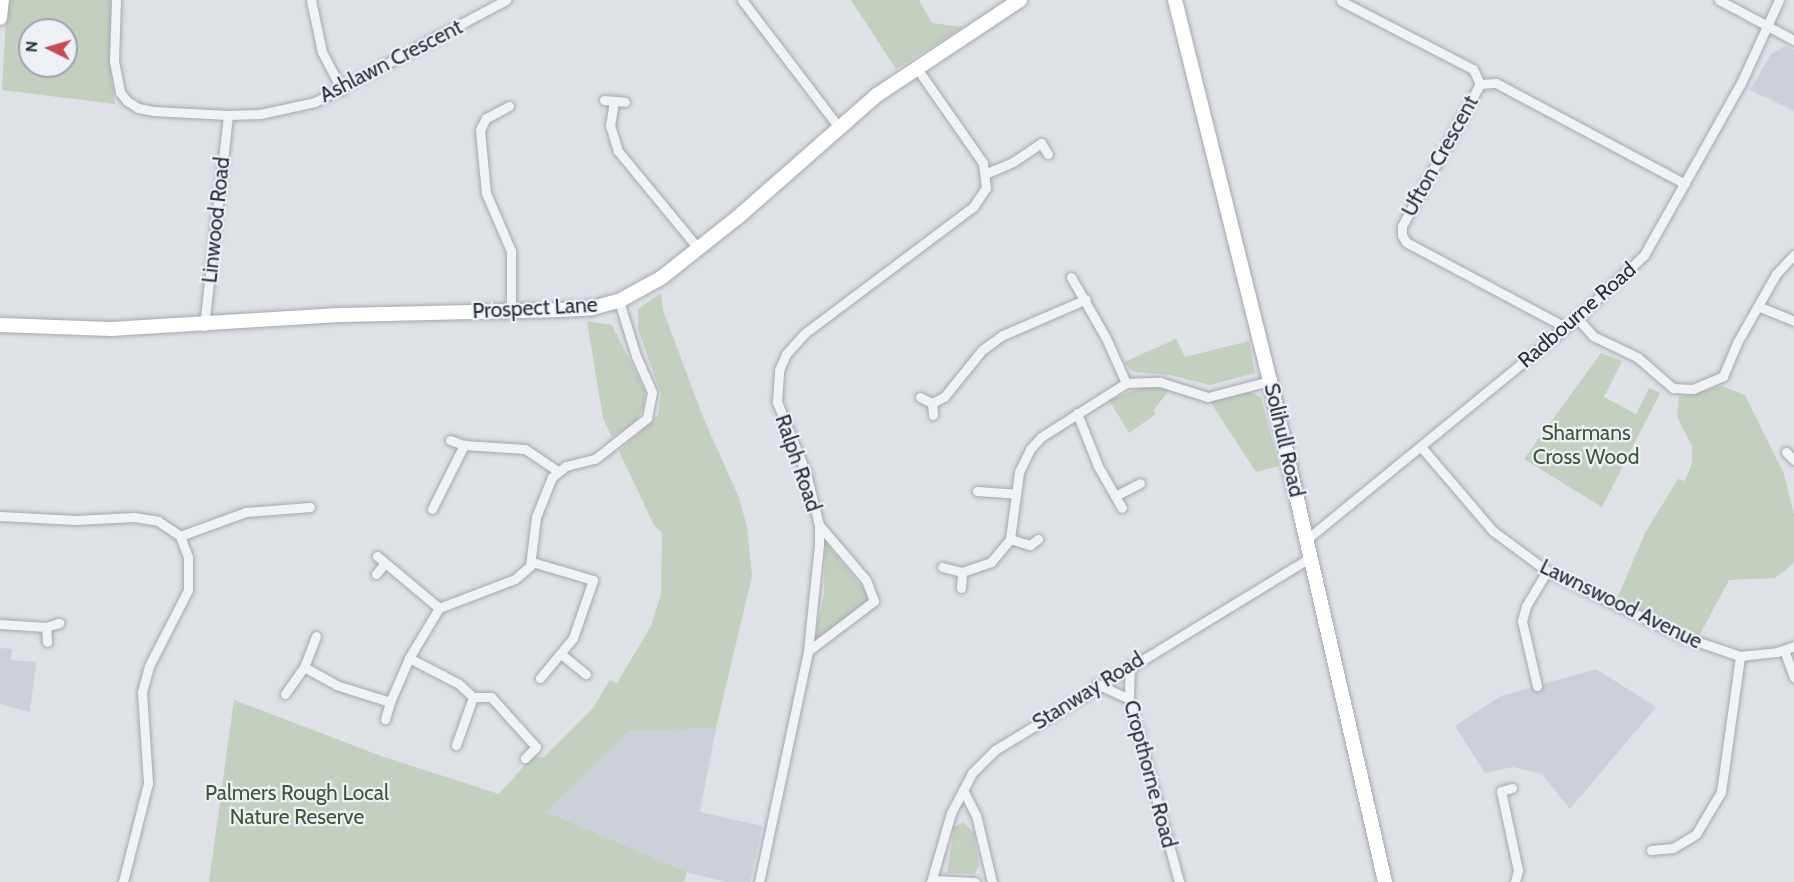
<!DOCTYPE html>
<style>
body{margin:0}
#map{position:relative;width:1794px;height:882px;overflow:hidden;background:#dee1e6;font-family:Cabin,sans-serif}
div>[style]{position:absolute}
.built>*{inset:0;background:#ccd0d8}
.green>*{inset:0;background:#c3d0bf}
.roads{filter:drop-shadow(0 0 2px #a4a8b0) drop-shadow(0 0 2px #a4a8b0)}
.street>*{height:9px;margin:-4.5px;padding:0 4.5px;transform-origin:4.5px;border-radius:4.5px;background:#f0f2f5}
.secondary>*{height:14px;margin:-7px;padding:0 7px;transform-origin:7px;border-radius:7px;background:#fff}
span{translate:-50% -50%;white-space:nowrap;text-align:center;line-height:1.15;-webkit-text-stroke:4.5px #edf0f4;paint-order:stroke}
.street-label{font-size:21px;color:#282e3c}
.park-label{font-size:21px;color:#3b5737}
.north{position:absolute;left:18px;top:18px;width:60px;height:60px;box-sizing:border-box;background:#edf0f4;border:2px solid #9ea2aa;border-radius:50%;rotate:275deg;font-size:16px;font-weight:700;line-height:24px;text-align:center;color:#282e3c}
.north::after{content:'';display:block;margin:auto;width:21px;height:27px;background:#c44a56;clip-path:polygon(50% 0,100% 100%,50% 72%,0 100%)}
</style>
<div id="map">
<div class="built">
<div style="clip-path:polygon(1785px 46px,1794px 50px,1794px 111px,1750px 90px,1771px 54px)"></div>
<div style="clip-path:polygon(0 648px,12px 649px,11px 660px,36px 662px,30px 712px,0 704px)"></div>
<div style="clip-path:polygon(1596px 669px,1656px 707px,1570px 809px,1542px 774px,1513px 767px,1485px 773px,1455px 726px,1501px 696px)"></div>
<div style="clip-path:polygon(716px 728px,700px 812px,762px 826px,750px 882px,727px 882px,687px 872px,547px 812px,629px 731px)"></div>
</div>
<div class="green">
<div style="clip-path:polygon(evenodd,7px 0,111px 0,110px 66px,115px 104px,2px 90px,7px 0,30px 30px,66px 30px,66px 66px,30px 66px,30px 30px)"></div>
<div style="clip-path:polygon(851px 0,919px 0,932px 23px,963px 27px,896px 69px)"></div>
<div style="clip-path:polygon(661px 293px,663px 310px,703px 417px,739px 498px,747px 527px,752px 576px,716px 728px,629px 731px,547px 812px,687px 872px,684px 882px,209px 882px,234px 700px,381px 756px,499px 794px,531px 758px,544px 757px,593px 708px,610px 680px,617px 683px,651px 626px,661px 594px,662px 533px,654px 525px,619px 451px,658px 416px,661px 394px,638px 329px,638px 309px)"></div>
<div style="clip-path:polygon(587px 321px,612px 325px,645px 391px,644px 406px,636px 421px,612px 437px,603px 418px)"></div>
<div style="clip-path:polygon(1176px 339px,1185px 357px,1249px 341px,1255px 373px,1210px 385px,1170px 375px,1133px 372px,1124px 362px)"></div>
<div style="clip-path:polygon(1601px 353px,1622px 361px,1604px 397px,1636px 414px,1649px 388px,1660px 393px,1602px 507px,1524px 459px)"></div>
<div style="clip-path:polygon(1722px 386px,1745px 395px,1784px 474px,1794px 514px,1794px 563px,1775px 578px,1729px 580px,1699px 636px,1617px 599px,1645px 533px,1678px 479px,1685px 481px,1692px 463px,1692px 446px,1677px 417px,1679px 397px)"></div>
<div style="clip-path:polygon(1142px 387px,1170px 389px,1153px 411px,1156px 414px,1129px 433px,1109px 400px)"></div>
<div style="clip-path:polygon(1249px 392px,1261px 397px,1279px 466px,1256px 472px,1209px 400px)"></div>
<div style="clip-path:polygon(825px 542px,867px 593px,867px 600px,822px 637px,815px 637px,824px 595px)"></div>
<div style="clip-path:polygon(963px 822px,974px 833px,979px 865px,975px 874px,947px 873px,954px 827px)"></div>
</div>
<div class="roads">
<div class="street">
<div style="left:116px;top:0;width:61px;rotate:91.9deg"></div>
<div style="left:114px;top:61px;width:32px;rotate:79deg"></div>
<div style="left:120px;top:92px;width:11px;rotate:52deg"></div>
<div style="left:127px;top:101px;width:13px;rotate:32deg"></div>
<div style="left:138px;top:108px;width:15px;rotate:11deg"></div>
<div style="left:153px;top:111px;width:75px;rotate:3.1deg"></div>
<div style="left:228px;top:115px;width:32px;rotate:-2deg"></div>
<div style="left:260px;top:114px;width:56px;rotate:-12.3deg"></div>
<div style="left:315px;top:102px;width:217px;rotate:-28.1deg"></div>
<div style="left:311px;top:0;width:53px;rotate:78.1deg"></div>
<div style="left:322px;top:52px;width:43px;rotate:62.2deg"></div>
<div style="left:742px;top:0;width:158px;rotate:52.7deg"></div>
<div style="left:1719px;top:0;width:85px;rotate:28.1deg"></div>
<div style="left:1341px;top:1px;width:148px;rotate:27.3deg"></div>
<div style="left:1473px;top:69px;width:17px;rotate:65deg"></div>
<div style="left:604px;top:100px;width:21px;rotate:5deg"></div>
<div style="left:614px;top:101px;width:24px;rotate:99deg"></div>
<div style="left:610px;top:125px;width:27px;rotate:73deg"></div>
<div style="left:618px;top:151px;width:124px;rotate:50.5deg"></div>
<div style="left:509px;top:106px;width:26px;rotate:152deg"></div>
<div style="left:486px;top:118px;width:13px;rotate:117deg"></div>
<div style="left:480px;top:130px;width:63px;rotate:84.6deg"></div>
<div style="left:486px;top:193px;width:63px;rotate:66.7deg"></div>
<div style="left:511px;top:251px;width:60px;rotate:90deg"></div>
<div style="left:987px;top:173px;width:28px;rotate:-23deg"></div>
<div style="left:1013px;top:162px;width:34px;rotate:-34deg"></div>
<div style="left:1041px;top:143px;width:13px;rotate:58deg"></div>
<div style="left:1071px;top:277px;width:70px;rotate:60.2deg"></div>
<div style="left:1106px;top:338px;width:49px;rotate:66deg"></div>
<div style="left:1760px;top:307px;width:37px;rotate:22deg"></div>
<div style="left:1577px;top:318px;width:24px;rotate:48deg"></div>
<div style="left:1593px;top:336px;width:49px;rotate:25.5deg"></div>
<div style="left:1637px;top:357px;width:48px;rotate:40.7deg"></div>
<div style="left:1673px;top:388px;width:20px;rotate:3deg"></div>
<div style="left:1693px;top:389px;width:33px;rotate:-23deg"></div>
<div style="left:1723px;top:376px;width:38px;rotate:-67deg"></div>
<div style="left:1738px;top:341px;width:77px;rotate:-60.4deg"></div>
<div style="left:1776px;top:274px;width:26px;rotate:-47deg"></div>
<div style="left:204px;top:326px;width:212px;rotate:-83.5deg"></div>
<div style="left:1565px;top:327px;width:180px;rotate:-151.9deg"></div>
<div style="left:1406px;top:242px;width:8px;rotate:-120deg"></div>
<div style="left:1402px;top:235px;width:9px;rotate:-90deg"></div>
<div style="left:1402px;top:226px;width:162px;rotate:-61.2deg"></div>
<div style="left:1480px;top:84px;width:16px;rotate:-4deg"></div>
<div style="left:1496px;top:83px;width:214px;rotate:28.1deg"></div>
<div style="left:920px;top:397px;width:13px;rotate:27deg"></div>
<div style="left:932px;top:403px;width:12px;rotate:85deg"></div>
<div style="left:932px;top:403px;width:13px;rotate:-27deg"></div>
<div style="left:944px;top:397px;width:60px;rotate:-51deg"></div>
<div style="left:982px;top:350px;width:26px;rotate:-36deg"></div>
<div style="left:1003px;top:335px;width:90px;rotate:-23.4deg"></div>
<div style="left:1077px;top:413px;width:57px;rotate:68.4deg"></div>
<div style="left:1098px;top:466px;width:48px;rotate:60.3deg"></div>
<div style="left:450px;top:440px;width:15px;rotate:20deg"></div>
<div style="left:464px;top:445px;width:61px;rotate:3.8deg"></div>
<div style="left:525px;top:449px;width:40px;rotate:34deg"></div>
<div style="left:1422px;top:448px;width:109px;rotate:49.5deg"></div>
<div style="left:1493px;top:531px;width:67px;rotate:36.5deg"></div>
<div style="left:1547px;top:571px;width:149px;rotate:25.9deg"></div>
<div style="left:1681px;top:636px;width:62px;rotate:18.7deg"></div>
<div style="left:1740px;top:656px;width:37px;rotate:-6deg"></div>
<div style="left:1777px;top:652px;width:18px;rotate:-19deg"></div>
<div style="left:1786px;top:452px;width:11px;rotate:45deg"></div>
<div style="left:977px;top:491px;width:39px;rotate:4deg"></div>
<div style="left:1115px;top:496px;width:28px;rotate:-27deg"></div>
<div style="left:432px;top:509px;width:72px;rotate:-63.4deg"></div>
<div style="left:0;top:516px;width:76px;rotate:3deg"></div>
<div style="left:76px;top:520px;width:58px;rotate:-3deg"></div>
<div style="left:134px;top:517px;width:24px;rotate:9deg"></div>
<div style="left:158px;top:521px;width:27px;rotate:34deg"></div>
<div style="left:180px;top:536px;width:22px;rotate:69deg"></div>
<div style="left:188px;top:557px;width:33px;rotate:90deg"></div>
<div style="left:188px;top:590px;width:85px;rotate:117.2deg"></div>
<div style="left:149px;top:666px;width:27px;rotate:105deg"></div>
<div style="left:142px;top:692px;width:91px;rotate:86.2deg"></div>
<div style="left:148px;top:783px;width:102px;rotate:104.2deg"></div>
<div style="left:180px;top:536px;width:70px;rotate:-20deg"></div>
<div style="left:246px;top:512px;width:64px;rotate:-4.5deg"></div>
<div style="left:1010px;top:539px;width:21px;rotate:17deg"></div>
<div style="left:1030px;top:545px;width:10px;rotate:-37deg"></div>
<div style="left:1307px;top:539px;width:349px;rotate:-39.3deg"></div>
<div style="left:1577px;top:318px;width:92px;rotate:-43.2deg"></div>
<div style="left:1644px;top:255px;width:197px;rotate:-60.6deg"></div>
<div style="left:1741px;top:83px;width:91px;rotate:-65.4deg"></div>
<div style="left:377px;top:556px;width:81px;rotate:40deg"></div>
<div style="left:532px;top:562px;width:64px;rotate:16.4deg"></div>
<div style="left:593px;top:580px;width:61px;rotate:109deg"></div>
<div style="left:573px;top:638px;width:52px;rotate:129.5deg"></div>
<div style="left:942px;top:567px;width:21px;rotate:14deg"></div>
<div style="left:962px;top:572px;width:31px;rotate:-19deg"></div>
<div style="left:991px;top:562px;width:30px;rotate:-50deg"></div>
<div style="left:1010px;top:539px;width:68px;rotate:-82.3deg"></div>
<div style="left:1019px;top:472px;width:25px;rotate:-64deg"></div>
<div style="left:1030px;top:449px;width:16px;rotate:-47deg"></div>
<div style="left:1041px;top:437px;width:101px;rotate:-32.4deg"></div>
<div style="left:1126px;top:383px;width:34px;rotate:-2deg"></div>
<div style="left:1160px;top:382px;width:50px;rotate:17.4deg"></div>
<div style="left:1208px;top:397px;width:64px;rotate:-14.5deg"></div>
<div style="left:376px;top:574px;width:14px;rotate:-51deg"></div>
<div style="left:961px;top:588px;width:16px;rotate:-86deg"></div>
<div style="left:0;top:624px;width:46px;rotate:3.7deg"></div>
<div style="left:46px;top:627px;width:15px;rotate:86deg"></div>
<div style="left:46px;top:627px;width:14px;rotate:-17deg"></div>
<div style="left:316px;top:636px;width:33px;rotate:111deg"></div>
<div style="left:304px;top:667px;width:37px;rotate:29deg"></div>
<div style="left:336px;top:685px;width:57px;rotate:17.5deg"></div>
<div style="left:390px;top:702px;width:18px;rotate:106deg"></div>
<div style="left:1784px;top:650px;width:29px;rotate:70deg"></div>
<div style="left:808px;top:651px;width:83px;rotate:-37.1deg"></div>
<div style="left:874px;top:601px;width:22px;rotate:-111deg"></div>
<div style="left:866px;top:580px;width:72px;rotate:-130.5deg"></div>
<div style="left:561px;top:654px;width:32px;rotate:39deg"></div>
<div style="left:409px;top:658px;width:56px;rotate:27.5deg"></div>
<div style="left:459px;top:684px;width:19px;rotate:43deg"></div>
<div style="left:1130px;top:665px;width:34px;rotate:92deg"></div>
<div style="left:1129px;top:699px;width:190px;rotate:74.7deg"></div>
<div style="left:1097px;top:684px;width:35px;rotate:25deg"></div>
<div style="left:1537px;top:686px;width:67px;rotate:-103deg"></div>
<div style="left:1522px;top:621px;width:16px;rotate:-75deg"></div>
<div style="left:1526px;top:606px;width:41px;rotate:-59deg"></div>
<div style="left:285px;top:694px;width:33px;rotate:-55deg"></div>
<div style="left:390px;top:702px;width:48px;rotate:-66.6deg"></div>
<div style="left:409px;top:658px;width:58px;rotate:-59deg"></div>
<div style="left:439px;top:608px;width:81px;rotate:-20.9deg"></div>
<div style="left:515px;top:579px;width:20px;rotate:-41deg"></div>
<div style="left:530px;top:566px;width:49px;rotate:-83deg"></div>
<div style="left:536px;top:517px;width:43px;rotate:-68.2deg"></div>
<div style="left:552px;top:477px;width:18px;rotate:-38deg"></div>
<div style="left:566px;top:466px;width:30px;rotate:-14deg"></div>
<div style="left:595px;top:459px;width:66px;rotate:-38.3deg"></div>
<div style="left:647px;top:418px;width:26px;rotate:-79deg"></div>
<div style="left:652px;top:392px;width:39px;rotate:-114deg"></div>
<div style="left:636px;top:356px;width:58px;rotate:-107.2deg"></div>
<div style="left:456px;top:745px;width:51px;rotate:-70.5deg"></div>
<div style="left:473px;top:697px;width:18px"></div>
<div style="left:491px;top:697px;width:67px;rotate:48deg"></div>
<div style="left:536px;top:747px;width:16px;rotate:135deg"></div>
<div style="left:1512px;top:788px;width:11px;rotate:165deg"></div>
<div style="left:1501px;top:791px;width:81px;rotate:77.9deg"></div>
<div style="left:1518px;top:870px;width:12px;rotate:104deg"></div>
<div style="left:963px;top:790px;width:28px;rotate:63deg"></div>
<div style="left:976px;top:815px;width:69px;rotate:76.6deg"></div>
<div style="left:1651px;top:850px;width:22px;rotate:-5deg"></div>
<div style="left:1673px;top:848px;width:27px;rotate:-31deg"></div>
<div style="left:1696px;top:834px;width:49px;rotate:-59.2deg"></div>
<div style="left:1721px;top:792px;width:137px;rotate:-82deg"></div>
<div style="left:932px;top:880px;width:43px;rotate:2.7deg"></div>
<div style="left:759px;top:882px;width:236px;rotate:-78deg"></div>
<div style="left:808px;top:651px;width:107px;rotate:-84.1deg"></div>
<div style="left:819px;top:545px;width:20px;rotate:-90deg"></div>
<div style="left:819px;top:525px;width:54px;rotate:-104deg"></div>
<div style="left:806px;top:473px;width:77px;rotate:-112.2deg"></div>
<div style="left:777px;top:402px;width:32px;rotate:-86deg"></div>
<div style="left:779px;top:370px;width:17px;rotate:-66deg"></div>
<div style="left:786px;top:354px;width:28px;rotate:-48deg"></div>
<div style="left:805px;top:333px;width:210px;rotate:-36.9deg"></div>
<div style="left:973px;top:207px;width:23px;rotate:-56deg"></div>
<div style="left:986px;top:188px;width:25px;rotate:-97deg"></div>
<div style="left:983px;top:163px;width:117px;rotate:-124.9deg"></div>
<div style="left:931px;top:882px;width:72px;rotate:-73.8deg"></div>
<div style="left:951px;top:813px;width:45px;rotate:-62.3deg"></div>
<div style="left:972px;top:773px;width:33px;rotate:-45deg"></div>
<div style="left:995px;top:750px;width:370px;rotate:-31.4deg"></div>
</div>
<div class="secondary">
<div style="left:1175px;top:0;width:393px;rotate:76deg"></div>
<div style="left:1270px;top:381px;width:514px;rotate:77.07deg"></div>
<div style="left:0;top:18px;width:18px;rotate:-84deg"></div>
<div style="left:0;top:325px;width:111px;rotate:2.1deg"></div>
<div style="left:111px;top:329px;width:232px;rotate:-3.5deg"></div>
<div style="left:343px;top:315px;width:216px;rotate:-1.3deg"></div>
<div style="left:559px;top:310px;width:33px;rotate:-3deg"></div>
<div style="left:592px;top:308px;width:28px;rotate:-15deg"></div>
<div style="left:619px;top:301px;width:48px;rotate:-28.7deg"></div>
<div style="left:661px;top:278px;width:98px;rotate:-38.4deg"></div>
<div style="left:738px;top:217px;width:185px;rotate:-41.3deg"></div>
<div style="left:877px;top:95px;width:172px;rotate:-33.6deg"></div>
</div>
</div>
<div class="street-label">
<span style="left:391px;top:61px;rotate:-27deg">Ashlawn Crescent</span>
<span style="left:1440px;top:156px;rotate:-61deg">Ufton Crescent</span>
<span style="left:216px;top:220px;rotate:-84deg">Linwood Road</span>
<span style="left:535px;top:308px;rotate:-3deg">Prospect Lane</span>
<span style="left:1577px;top:315px;rotate:-41deg">Radbourne Road</span>
<span style="left:1284px;top:440px;rotate:77deg">Solihull Road</span>
<span style="left:798px;top:463px;rotate:71deg">Ralph Road</span>
<span style="left:1621px;top:604px;rotate:26deg">Lawnswood Avenue</span>
<span style="left:1088px;top:691px;rotate:-32deg">Stanway Road</span>
<span style="left:1150px;top:774px;rotate:75deg">Cropthorne Road</span>
</div>
<div class="park-label">
<span style="left:1586px;top:445px">Sharmans<br>Cross Wood</span>
<span style="left:297px;top:805px">Palmers Rough Local<br>Nature Reserve</span>
</div>
<div class="north">N</div>
</div>
